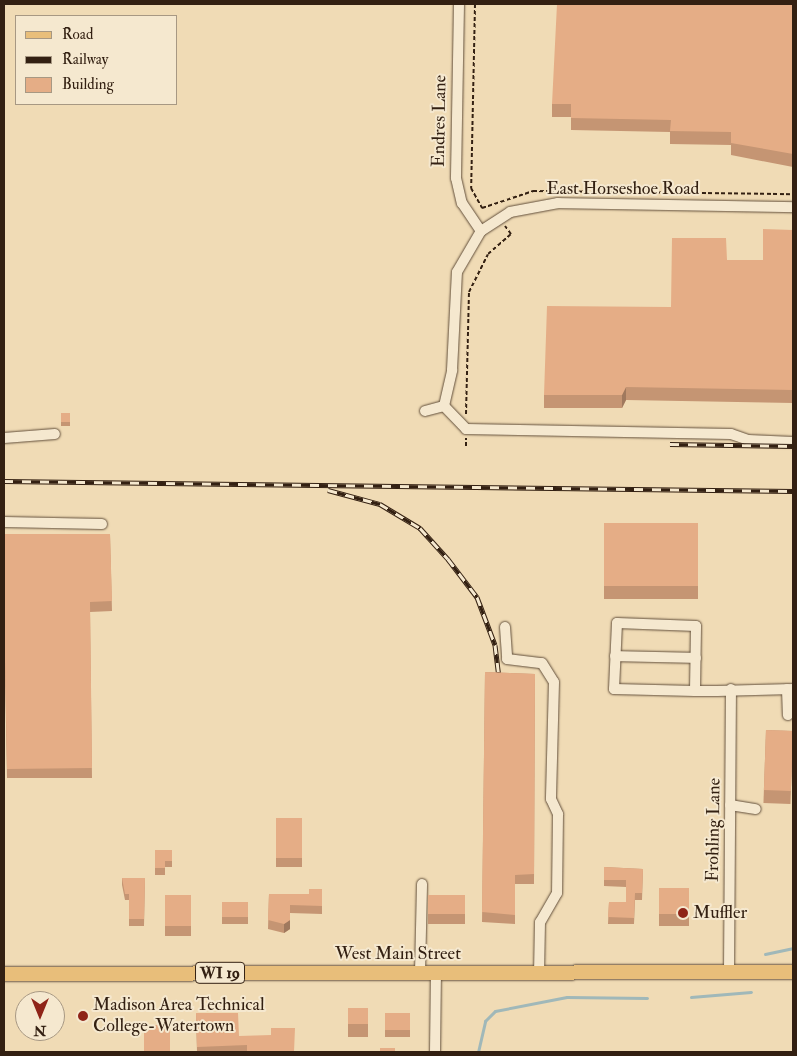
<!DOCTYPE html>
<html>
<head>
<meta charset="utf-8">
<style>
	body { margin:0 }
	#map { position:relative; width:797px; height:1056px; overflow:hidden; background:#f0dbb5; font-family:"IM FELL Double Pica",serif }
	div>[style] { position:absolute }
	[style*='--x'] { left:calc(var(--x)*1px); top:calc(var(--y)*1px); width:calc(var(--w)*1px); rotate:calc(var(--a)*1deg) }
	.stream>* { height:3px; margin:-1.5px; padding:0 1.5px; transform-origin:1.5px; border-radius:1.5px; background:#a0b8b9 }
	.path>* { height:2px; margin-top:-1px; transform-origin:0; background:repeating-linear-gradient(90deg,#332012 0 4px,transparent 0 6.5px) }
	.roads { filter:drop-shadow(0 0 1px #624f3b) drop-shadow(0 0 1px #624f3b) }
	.minor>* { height:10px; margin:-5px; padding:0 5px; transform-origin:5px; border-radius:5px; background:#f5e8cf }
	.major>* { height:14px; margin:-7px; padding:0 7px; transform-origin:7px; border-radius:7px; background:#e8be7a }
	.rail>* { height:5px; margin-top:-2.5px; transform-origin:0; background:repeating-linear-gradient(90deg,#f5e8cf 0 9px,#332012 0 18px); box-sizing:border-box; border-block:1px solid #332012 }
	.wall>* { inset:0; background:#c59573; transform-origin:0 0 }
	.shaded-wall>* { inset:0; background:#a0795e }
	.building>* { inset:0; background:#e5ad86; transform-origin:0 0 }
	.dots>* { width:14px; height:14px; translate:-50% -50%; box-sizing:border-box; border:2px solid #f5e8cf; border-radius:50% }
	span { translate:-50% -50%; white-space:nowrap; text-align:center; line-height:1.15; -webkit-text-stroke:4px #f5e8cf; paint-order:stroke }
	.shield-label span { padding:1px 4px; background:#f5e8cf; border:1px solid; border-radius:4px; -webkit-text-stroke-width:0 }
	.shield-label { font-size:16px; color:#332012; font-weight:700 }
	.street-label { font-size:18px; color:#332012 }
	.poi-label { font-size:18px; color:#332012 }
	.left { translate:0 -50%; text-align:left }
	.frame { position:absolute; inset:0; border:5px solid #332012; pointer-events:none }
	.legend { position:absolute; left:15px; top:15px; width:162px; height:90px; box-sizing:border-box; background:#f5e8cf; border:1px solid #a79883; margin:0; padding:6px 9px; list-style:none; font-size:15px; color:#332012 }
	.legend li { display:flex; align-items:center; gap:10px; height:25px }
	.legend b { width:25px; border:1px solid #a79883 }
	.north { position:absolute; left:15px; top:991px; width:50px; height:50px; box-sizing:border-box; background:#f5e8cf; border:1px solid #a79883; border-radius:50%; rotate:180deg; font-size:14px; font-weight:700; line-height:20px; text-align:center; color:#332012 }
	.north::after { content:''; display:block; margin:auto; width:18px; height:22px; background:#8f2418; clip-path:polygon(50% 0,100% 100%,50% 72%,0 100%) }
</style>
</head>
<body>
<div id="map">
	<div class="stream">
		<div style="--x:765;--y:954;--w:29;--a:-12"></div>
		<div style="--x:691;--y:997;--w:60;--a:-4.8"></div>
		<div style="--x:478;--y:1052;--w:32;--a:-77"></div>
		<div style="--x:485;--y:1021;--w:14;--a:-45"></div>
		<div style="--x:495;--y:1011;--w:73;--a:-11"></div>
		<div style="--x:567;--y:997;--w:80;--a:0.7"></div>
	</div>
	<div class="path">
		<div style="--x:475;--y:4;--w:184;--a:91.2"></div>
		<div style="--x:471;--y:188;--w:23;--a:61"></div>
		<div style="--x:482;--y:208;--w:54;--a:-18.4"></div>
		<div style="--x:533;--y:191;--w:260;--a:0.7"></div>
		<div style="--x:466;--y:414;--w:122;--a:-88.6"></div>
		<div style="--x:469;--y:292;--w:42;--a:-63.4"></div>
		<div style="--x:488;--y:254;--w:30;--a:-41"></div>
		<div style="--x:511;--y:234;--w:10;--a:-127"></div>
		<div style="--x:466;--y:446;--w:8;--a:-90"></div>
	</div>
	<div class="roads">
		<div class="minor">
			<div style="--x:459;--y:4;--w:174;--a:91"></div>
			<div style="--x:456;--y:178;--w:26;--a:77"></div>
			<div style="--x:462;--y:203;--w:34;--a:56"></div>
			<div style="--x:444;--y:406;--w:32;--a:46"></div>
			<div style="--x:466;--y:429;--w:265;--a:1.1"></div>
			<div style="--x:731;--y:434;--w:18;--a:19"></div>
			<div style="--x:748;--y:440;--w:45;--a:2.5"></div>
			<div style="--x:425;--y:411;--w:20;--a:-15"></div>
			<div style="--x:444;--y:406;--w:37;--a:-77"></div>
			<div style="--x:452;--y:370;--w:98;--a:-87.1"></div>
			<div style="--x:457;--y:272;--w:48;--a:-59.7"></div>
			<div style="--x:481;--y:231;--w:35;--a:-33"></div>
			<div style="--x:510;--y:212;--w:49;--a:-10.6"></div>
			<div style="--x:558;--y:203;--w:235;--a:1"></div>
			<div style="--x:4;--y:438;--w:51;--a:-4.5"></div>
			<div style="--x:4;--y:522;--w:98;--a:1.2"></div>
			<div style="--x:505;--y:627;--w:32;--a:86"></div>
			<div style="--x:507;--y:659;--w:35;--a:7"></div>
			<div style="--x:542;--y:663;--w:22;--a:58"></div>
			<div style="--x:554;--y:682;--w:117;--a:91.5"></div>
			<div style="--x:551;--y:799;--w:17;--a:65"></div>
			<div style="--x:558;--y:814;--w:79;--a:90.7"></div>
			<div style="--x:557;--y:893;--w:34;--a:120"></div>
			<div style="--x:540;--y:922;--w:50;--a:91.1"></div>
			<div style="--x:615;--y:656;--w:81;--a:1.4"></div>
			<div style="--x:787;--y:689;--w:26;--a:88"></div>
			<div style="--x:695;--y:691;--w:65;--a:-89.1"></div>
			<div style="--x:696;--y:626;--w:79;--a:-177.8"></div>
			<div style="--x:617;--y:623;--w:66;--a:92.6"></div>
			<div style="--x:614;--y:689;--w:81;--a:1.4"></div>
			<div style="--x:695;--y:691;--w:22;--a:0"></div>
			<div style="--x:717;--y:691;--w:76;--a:-1.5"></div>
			<div style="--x:730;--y:805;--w:26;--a:9"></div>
			<div style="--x:729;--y:972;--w:283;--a:-89.6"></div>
			<div style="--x:420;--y:973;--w:89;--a:-88.7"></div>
			<div style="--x:435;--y:1052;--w:79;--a:-89.3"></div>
		</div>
		<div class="major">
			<div style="--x:4;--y:974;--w:789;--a:-0.15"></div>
		</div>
	</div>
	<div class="rail">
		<div style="--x:670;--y:444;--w:123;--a:0.9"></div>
		<div style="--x:4;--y:481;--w:789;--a:0.73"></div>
		<div style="--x:328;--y:490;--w:54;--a:15.1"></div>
		<div style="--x:380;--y:504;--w:47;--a:31"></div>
		<div style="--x:420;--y:528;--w:42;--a:47.9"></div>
		<div style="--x:448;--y:559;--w:48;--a:52.7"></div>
		<div style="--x:477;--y:597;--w:51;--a:69.4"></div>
		<div style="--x:495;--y:645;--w:34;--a:83"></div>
	</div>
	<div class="wall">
		<div style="clip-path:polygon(793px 4px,793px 167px,731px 155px,731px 145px,670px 144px,670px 132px,571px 130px,571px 117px,552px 117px,552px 104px)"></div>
		<div style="clip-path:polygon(793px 230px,793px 403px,626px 400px,622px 408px,544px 408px,544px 395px,671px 307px,727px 260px,763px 260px)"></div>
		<div style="left:61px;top:413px;width:9px;height:13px"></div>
		<div style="left:604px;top:523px;width:94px;height:76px"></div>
		<div style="clip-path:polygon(110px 534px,112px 611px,90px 612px,92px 778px,7px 778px,4px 618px)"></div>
		<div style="clip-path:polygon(485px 672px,535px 674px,534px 884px,515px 884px,515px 924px,482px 922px)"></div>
		<div style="left:766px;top:730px;width:27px;height:73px;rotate:2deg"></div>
		<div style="clip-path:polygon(276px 818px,302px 857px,302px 867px,276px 867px)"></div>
		<div style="clip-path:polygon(155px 850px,172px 850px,172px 867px,165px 867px,165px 875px,155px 875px)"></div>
		<div style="clip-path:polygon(604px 867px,643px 869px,642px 900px,635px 900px,634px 924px,608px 924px,609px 902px,626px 902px,626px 887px,604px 886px)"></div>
		<div style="clip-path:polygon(122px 878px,145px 878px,144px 926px,129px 926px,129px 900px,125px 900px,122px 885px)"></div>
		<div style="left:659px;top:888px;width:30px;height:38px"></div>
		<div style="clip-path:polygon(322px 889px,322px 914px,290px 913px,290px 929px,284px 933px,268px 929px,269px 894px,309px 894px)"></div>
		<div style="left:165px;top:895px;width:26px;height:41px"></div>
		<div style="left:428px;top:895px;width:37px;height:29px"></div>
		<div style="left:222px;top:902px;width:26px;height:22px"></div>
		<div style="left:368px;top:1008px;width:29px;height:20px;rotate:90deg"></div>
		<div style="clip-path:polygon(196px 1013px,239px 1036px,294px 1052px,197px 1052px)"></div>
		<div style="left:385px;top:1013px;width:25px;height:24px"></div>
	</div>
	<div class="shaded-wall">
		<div style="clip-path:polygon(626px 387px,626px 400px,622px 408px,622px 395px)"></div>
		<div style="clip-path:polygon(290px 920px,290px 929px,284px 933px,284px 924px)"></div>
	</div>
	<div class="building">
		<div style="clip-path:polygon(557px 4px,793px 4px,793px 154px,731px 143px,731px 132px,670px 131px,671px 120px,571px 118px,571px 104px,552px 104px)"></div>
		<div style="clip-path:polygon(763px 229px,793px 230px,793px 390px,626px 387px,622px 395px,544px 395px,547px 306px,671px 307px,672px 238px,726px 238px,727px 260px,763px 260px)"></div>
		<div style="left:61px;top:413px;width:9px;height:9px"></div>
		<div style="left:604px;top:523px;width:94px;height:63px"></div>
		<div style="clip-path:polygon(4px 534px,110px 534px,112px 601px,90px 602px,92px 768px,7px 769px,4px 608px)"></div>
		<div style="clip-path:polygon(485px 672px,535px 674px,534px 874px,515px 875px,515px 915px,482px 912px)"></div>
		<div style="left:766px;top:730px;width:27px;height:60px;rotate:2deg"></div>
		<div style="left:276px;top:818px;width:26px;height:40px"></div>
		<div style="clip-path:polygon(155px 850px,172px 850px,172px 861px,165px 861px,165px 868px,155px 868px)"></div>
		<div style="clip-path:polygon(604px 867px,643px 869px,642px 893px,635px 893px,634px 918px,608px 917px,609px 902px,626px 902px,626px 880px,604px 880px)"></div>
		<div style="clip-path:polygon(122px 878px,145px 878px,144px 919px,129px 919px,129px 894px,125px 894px)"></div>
		<div style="left:659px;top:888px;width:30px;height:26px"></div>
		<div style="clip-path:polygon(309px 889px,322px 889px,322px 906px,290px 905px,290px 920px,284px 924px,268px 920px,269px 894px,309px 894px)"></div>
		<div style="left:165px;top:895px;width:26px;height:31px"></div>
		<div style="left:428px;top:895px;width:37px;height:19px"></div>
		<div style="left:222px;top:902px;width:26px;height:15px"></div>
		<div style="left:368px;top:1008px;width:16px;height:20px;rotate:90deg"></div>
		<div style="clip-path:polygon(196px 1013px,238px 1013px,239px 1036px,271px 1035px,271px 1028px,295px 1028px,294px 1052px,247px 1052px,247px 1045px,197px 1047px)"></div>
		<div style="left:385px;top:1013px;width:25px;height:17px"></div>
		<div style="left:144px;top:1025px;width:26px;height:27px"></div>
		<div style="left:380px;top:1048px;width:15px;height:4px"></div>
	</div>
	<div class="dots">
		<div style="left:683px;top:913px;background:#8f2418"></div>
		<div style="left:83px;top:1016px;background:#8f2418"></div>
	</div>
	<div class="shield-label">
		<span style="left:220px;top:973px">WI 19</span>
	</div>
	<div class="street-label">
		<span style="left:440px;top:121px;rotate:-89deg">Endres Lane</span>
		<span style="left:623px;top:189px">East Horseshoe Road</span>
		<span style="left:714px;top:830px;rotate:-89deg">Frohling Lane</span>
		<span style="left:398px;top:954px">West Main Street</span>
	</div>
	<div class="poi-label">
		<span class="left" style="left:693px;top:913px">Muffler</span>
		<span class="left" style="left:93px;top:1016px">Madison Area Technical<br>College-Watertown</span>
	</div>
	<div class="frame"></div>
	<ul class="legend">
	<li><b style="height:6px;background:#e8be7a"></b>Road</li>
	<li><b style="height:6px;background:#332012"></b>Railway</li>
	<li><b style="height:14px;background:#e5ad86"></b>Building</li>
	</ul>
	<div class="north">N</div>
</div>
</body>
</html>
